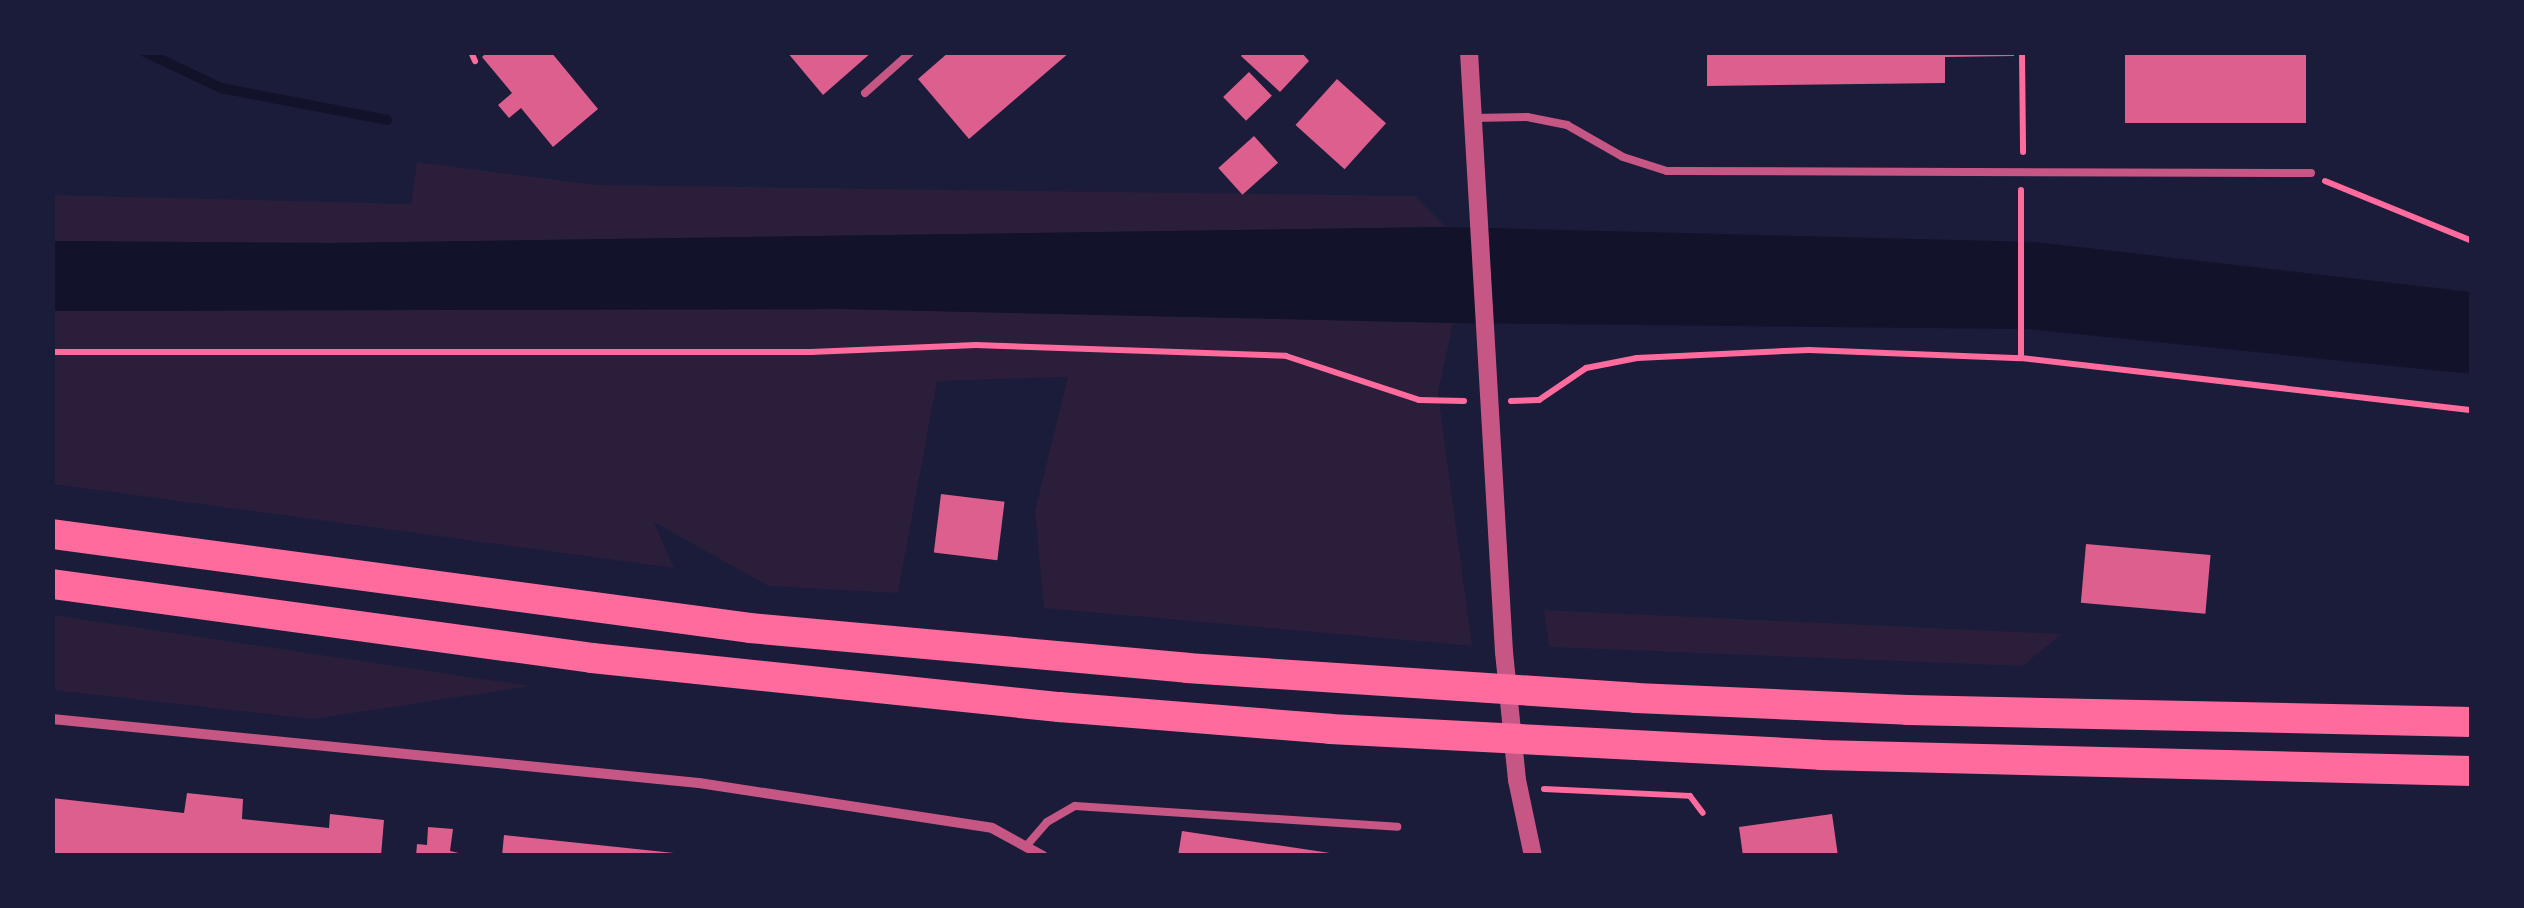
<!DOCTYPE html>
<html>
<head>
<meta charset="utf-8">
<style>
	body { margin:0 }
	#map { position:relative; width:2524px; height:908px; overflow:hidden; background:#1b1b3a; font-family:"Fira Sans",sans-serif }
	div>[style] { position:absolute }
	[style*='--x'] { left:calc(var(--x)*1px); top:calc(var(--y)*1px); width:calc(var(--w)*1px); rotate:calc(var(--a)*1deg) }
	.green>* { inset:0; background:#2a1e3b }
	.water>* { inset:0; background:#12122b }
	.stream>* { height:10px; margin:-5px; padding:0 5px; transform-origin:5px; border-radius:5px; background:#12122b }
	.building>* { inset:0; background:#dd5f8e; transform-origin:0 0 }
	.path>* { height:6px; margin:-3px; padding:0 3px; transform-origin:3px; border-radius:3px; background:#ff6b9d }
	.service>* { height:8px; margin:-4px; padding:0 4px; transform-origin:4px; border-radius:4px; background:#c65784 }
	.minor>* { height:10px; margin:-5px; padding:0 5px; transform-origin:5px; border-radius:5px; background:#c65784 }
	.tertiary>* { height:18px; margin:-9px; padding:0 9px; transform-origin:9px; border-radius:9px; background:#c65784 }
	.motorway>* { height:30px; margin:-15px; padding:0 15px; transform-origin:15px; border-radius:15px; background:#ff6b9d }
	span { translate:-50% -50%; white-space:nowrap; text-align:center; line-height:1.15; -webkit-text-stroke:10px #1b1b3a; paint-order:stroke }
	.frame { position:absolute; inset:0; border:55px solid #1b1b3a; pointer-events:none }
</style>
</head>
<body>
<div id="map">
	<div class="green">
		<div style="clip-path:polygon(417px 162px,597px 185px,1415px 196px,1446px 227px,333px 243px,53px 241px,53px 195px,411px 204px)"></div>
		<div style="clip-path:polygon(841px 309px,1453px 323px,1438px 393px,1472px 646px,1044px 608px,1035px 511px,1068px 377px,937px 381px,898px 593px,768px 586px,654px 522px,674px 568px,53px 484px,53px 311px)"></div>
		<div style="clip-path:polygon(1544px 610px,2062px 634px,2023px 666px,1549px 647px)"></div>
		<div style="clip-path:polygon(53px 615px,530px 686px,531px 686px,313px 719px,53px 690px)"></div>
	</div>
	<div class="water">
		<div style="clip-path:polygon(1446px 227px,2035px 242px,2471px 292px,2472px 374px,2028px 329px,1453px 323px,841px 309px,53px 311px,53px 241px,333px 243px)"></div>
	</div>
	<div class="stream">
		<div style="--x:145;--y:52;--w:84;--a:25.3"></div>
		<div style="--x:221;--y:88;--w:169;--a:10.9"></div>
	</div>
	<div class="building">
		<div style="clip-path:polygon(487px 52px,551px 52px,598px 109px,553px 147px,521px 108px,509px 118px,498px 105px,512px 93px,482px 57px)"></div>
		<div style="clip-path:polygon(787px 52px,872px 52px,823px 95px)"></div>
		<div style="clip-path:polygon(949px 52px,1070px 52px,969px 139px,918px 79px)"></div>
		<div style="clip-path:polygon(1244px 52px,1301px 52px,1309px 61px,1280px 92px,1241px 56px)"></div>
		<div style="clip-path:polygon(1707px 52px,2014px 52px,2014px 56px,1945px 57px,1945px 83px,1707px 86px)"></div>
		<div style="left:2125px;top:52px;width:181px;height:71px"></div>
		<div style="left:1249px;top:72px;width:33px;height:36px;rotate:46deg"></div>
		<div style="left:1337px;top:79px;width:66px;height:62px;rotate:42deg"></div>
		<div style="left:1254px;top:136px;width:36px;height:48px;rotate:48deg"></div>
		<div style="left:941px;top:494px;width:64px;height:59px;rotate:7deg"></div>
		<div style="left:2086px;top:544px;width:125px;height:59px;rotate:5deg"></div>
		<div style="clip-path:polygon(187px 793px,243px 799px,242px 819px,329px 828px,330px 814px,384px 820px,381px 856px,52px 856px,52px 798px,184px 813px)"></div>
		<div style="clip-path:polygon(1832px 814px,1838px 856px,1743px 856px,1739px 827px)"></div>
		<div style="clip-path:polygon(428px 827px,453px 829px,450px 851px,472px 856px,416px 856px,417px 844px,427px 845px)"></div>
		<div style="clip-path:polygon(1182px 831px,1330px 853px,1330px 856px,1178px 856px)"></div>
		<div style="clip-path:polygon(504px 835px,674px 853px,674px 856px,502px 856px)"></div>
	</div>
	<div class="path">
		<div style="--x:471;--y:52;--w:10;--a:66"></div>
		<div style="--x:2022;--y:52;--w:100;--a:89.4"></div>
		<div style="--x:2325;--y:181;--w:159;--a:22.2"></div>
		<div style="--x:2021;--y:190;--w:168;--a:90"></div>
		<div style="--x:52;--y:352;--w:759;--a:0"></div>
		<div style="--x:811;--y:352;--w:165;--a:-2.4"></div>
		<div style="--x:976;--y:345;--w:310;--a:2"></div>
		<div style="--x:1286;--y:356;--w:140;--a:18.3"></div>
		<div style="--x:1419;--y:400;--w:45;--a:1.3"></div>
		<div style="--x:1511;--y:401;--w:28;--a:-2"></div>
		<div style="--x:1539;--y:400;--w:57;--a:-34.2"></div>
		<div style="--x:1586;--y:368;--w:52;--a:-11.1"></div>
		<div style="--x:1637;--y:358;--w:172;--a:-2.7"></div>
		<div style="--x:1809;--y:350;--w:212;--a:2.2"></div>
		<div style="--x:2021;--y:358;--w:454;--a:6.6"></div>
		<div style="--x:1544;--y:789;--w:146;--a:2.7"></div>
		<div style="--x:1690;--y:796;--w:21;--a:53"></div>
	</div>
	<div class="service">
		<div style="--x:865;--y:93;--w:62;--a:-41.7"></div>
		<div style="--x:1472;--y:118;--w:55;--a:-1"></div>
		<div style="--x:1527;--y:117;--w:41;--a:11.3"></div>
		<div style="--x:1567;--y:125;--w:64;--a:29.7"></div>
		<div style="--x:1623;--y:157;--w:46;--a:17.7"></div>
		<div style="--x:1667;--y:171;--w:644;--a:0.18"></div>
		<div style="--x:1028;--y:844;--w:29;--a:-49"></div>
		<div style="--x:1047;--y:822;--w:32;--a:-30"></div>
		<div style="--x:1075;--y:806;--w:323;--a:3.7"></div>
	</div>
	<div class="minor">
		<div style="--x:52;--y:719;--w:650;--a:5.65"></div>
		<div style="--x:699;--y:783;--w:296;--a:8.7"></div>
		<div style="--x:992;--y:828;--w:58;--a:28.8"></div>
	</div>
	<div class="tertiary">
		<div style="--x:1469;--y:52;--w:601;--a:86.66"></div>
		<div style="--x:1504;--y:652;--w:129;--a:84.2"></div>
		<div style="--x:1517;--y:780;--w:78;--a:78.1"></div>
	</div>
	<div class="motorway">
		<div style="--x:52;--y:534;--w:704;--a:7.67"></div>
		<div style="--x:750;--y:628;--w:439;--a:5.2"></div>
		<div style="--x:1187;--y:668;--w:450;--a:3.8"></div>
		<div style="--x:1636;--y:698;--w:272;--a:2.5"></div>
		<div style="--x:1908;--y:710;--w:564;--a:1.22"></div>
		<div style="--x:52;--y:584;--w:545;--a:7.8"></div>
		<div style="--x:592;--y:658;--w:470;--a:6"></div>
		<div style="--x:1059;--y:707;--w:272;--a:4.6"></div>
		<div style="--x:1330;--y:729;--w:491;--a:3"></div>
		<div style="--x:1820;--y:755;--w:652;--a:1.41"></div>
	</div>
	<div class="frame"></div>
</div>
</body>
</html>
